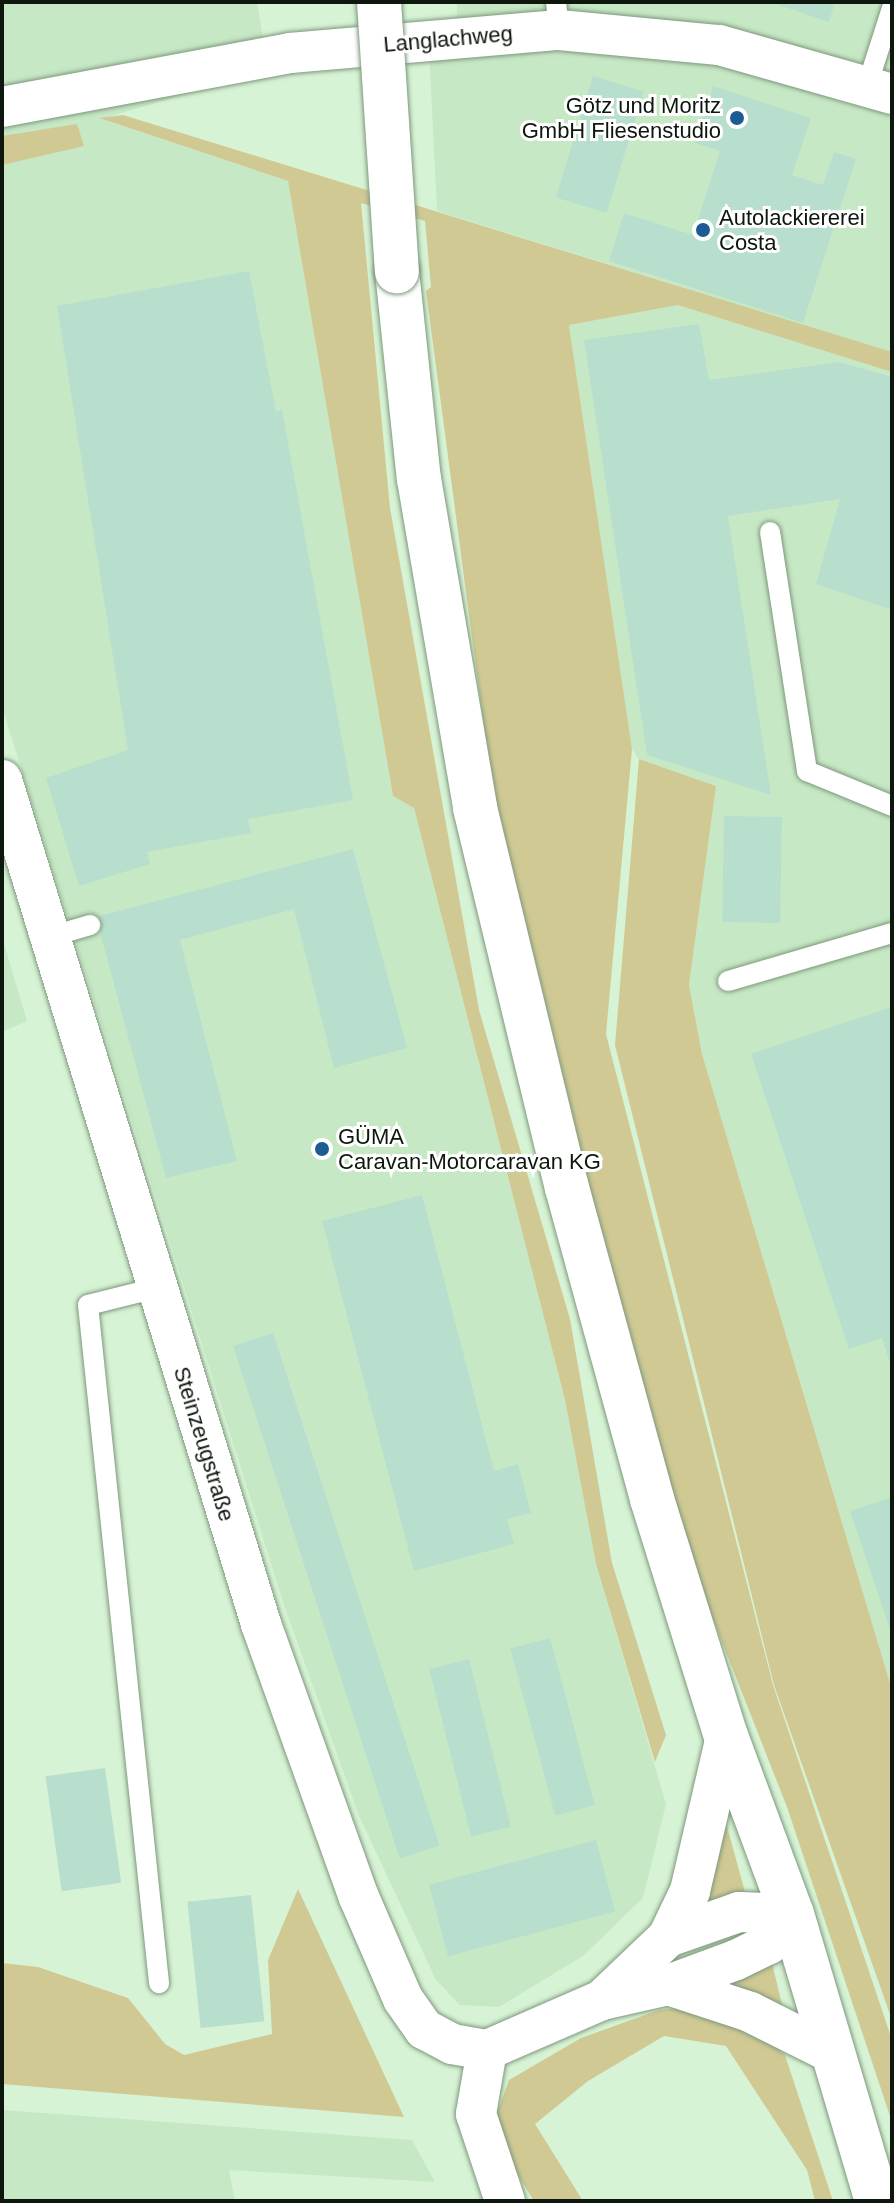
<!DOCTYPE html>
<html>
<head>
<meta charset="utf-8">
<style>
	body { margin:0 }
	#map { position:relative; width:894px; height:2203px; overflow:hidden; background:#d7f3d5; font-family:Helvetica,sans-serif }
	div>[style] { position:absolute }
	[style*='--x'] { left:calc(var(--x)*1px); top:calc(var(--y)*1px); width:calc(var(--w)*1px); rotate:calc(var(--a)*1deg) }
	.built>* { inset:0; background:#c7e8c5 }
	.green>* { inset:0; background:#d0c994 }
	.building>* { inset:0; background:#b8dfcd; transform-origin:0 0 }
	.roads { filter:drop-shadow(0 0 2px #7e987d) drop-shadow(0 0 2px #7e987d) }
	.service>* { height:20px; margin:-10px; padding:0 10px; transform-origin:10px; border-radius:10px; background:#fff }
	.minor>* { height:40px; margin:-20px; padding:0 20px; transform-origin:20px; border-radius:20px; background:#fff }
	.secondary>* { height:44px; margin:-22px; padding:0 22px; transform-origin:22px; border-radius:22px; background:#fff }
	.bridges { filter:drop-shadow(0 0 2px #7e987d) drop-shadow(0 0 2px #7e987d) }
	.secondary-bridge>* { height:44px; margin:-22px; padding:0 22px; transform-origin:22px; border-radius:22px; background:#fff }
	.dots>* { width:22px; height:22px; translate:-50% -50%; box-sizing:border-box; border:4px solid #fff; border-radius:50% }
	span { translate:-50% -50%; white-space:nowrap; text-align:center; line-height:1.15; -webkit-text-stroke:6px #fff; paint-order:stroke }
	.street-label { font-size:22px; color:#0d170d }
	.poi-label { font-size:22px; color:#0d170d }
	.right { translate:-100% -50%; text-align:right }
	.left { translate:0 -50%; text-align:left }
	.frame { position:absolute; inset:0; border:4px solid #0d170d; pointer-events:none }
</style>
</head>
<body>
<div id="map">
	<div class="built">
		<div style="clip-path:polygon(2px 2px,257px 2px,268px 70px,101px 119px,288px 181px,393px 796px,414px 808px,565px 1400px,596px 1564px,666px 1804px,643px 1898px,583px 1956px,499px 2007px,460px 2005px,436px 1980px,359px 1816px,284px 1605px,2px 707px)"></div>
		<div style="clip-path:polygon(457px 2px,892px 2px,892px 1690px,702px 1054px,689px 985px,716px 786px,639px 759px,632px 749px,569px 325px,678px 305px,685px 288px,437px 211px,429px 51px,456px 45px)"></div>
		<div style="clip-path:polygon(2px 937px,27px 1021px,2px 1032px)"></div>
		<div style="clip-path:polygon(2px 2110px,412px 2140px,435px 2182px,229px 2170px,235px 2201px,2px 2201px)"></div>
	</div>
	<div class="green">
		<div style="clip-path:polygon(123px 115px,892px 352px,892px 372px,678px 305px,569px 325px,632px 749px,606px 1034px,773px 1685px,892px 2040px,892px 2122px,787px 1807px,696px 1576px,592px 1196px,491px 780px,426px 291px,431px 287px,425px 221px,361px 203px,390px 508px,479px 1010px,570px 1319px,612px 1563px,666px 1735px,655px 1762px,596px 1564px,565px 1400px,414px 808px,393px 796px,288px 181px,99px 118px)"></div>
		<div style="clip-path:polygon(77px 124px,84px 146px,2px 165px,2px 136px)"></div>
		<div style="clip-path:polygon(639px 759px,716px 786px,689px 985px,702px 1054px,892px 1690px,892px 2020px,774px 1685px,615px 1045px)"></div>
		<div style="clip-path:polygon(726px 1823px,745px 1892px,698px 1906px)"></div>
		<div style="clip-path:polygon(298px 1889px,404px 2117px,2px 2084px,2px 1963px,38px 1967px,128px 1998px,165px 2044px,184px 2055px,272px 2034px,268px 1960px)"></div>
		<div style="clip-path:polygon(772px 1963px,783px 2009px,710px 1988px)"></div>
		<div style="clip-path:polygon(688px 2007px,752px 2025px,785px 2055px,833px 2201px,815px 2201px,807px 2170px,726px 2046px,664px 2036px,588px 2081px,535px 2124px,583px 2201px,534px 2201px,504px 2153px,497px 2113px,509px 2080px,581px 2038px,659px 2010px)"></div>
	</div>
	<div class="building">
		<div style="clip-path:polygon(770px 2px,835px 2px,829px 22px)"></div>
		<div style="left:593px;top:76px;width:53px;height:127px;rotate:17deg"></div>
		<div style="clip-path:polygon(713px 86px,811px 118px,792px 175px,823px 185px,834px 152px,856px 159px,803px 323px,609px 261px,624px 213px,693px 235px,720px 151px,695px 143px)"></div>
		<div style="clip-path:polygon(249px 271px,276px 412px,282px 410px,353px 800px,248px 819px,251px 833px,147px 852px,150px 864px,79px 886px,46px 778px,128px 750px,57px 306px)"></div>
		<div style="clip-path:polygon(699px 324px,709px 380px,839px 362px,892px 377px,892px 610px,816px 584px,840px 499px,728px 516px,771px 795px,647px 755px,584px 340px)"></div>
		<div style="left:724px;top:816px;width:58px;height:106px;rotate:1deg"></div>
		<div style="clip-path:polygon(353px 849px,407px 1048px,334px 1068px,294px 909px,180px 940px,237px 1161px,166px 1178px,96px 917px)"></div>
		<div style="clip-path:polygon(892px 1007px,892px 1366px,891px 1366px,882px 1338px,849px 1349px,751px 1054px)"></div>
		<div style="clip-path:polygon(422px 1195px,494px 1471px,518px 1464px,531px 1513px,507px 1519px,514px 1544px,414px 1571px,322px 1221px)"></div>
		<div style="left:273px;top:1333px;width:539px;height:42px;rotate:72deg"></div>
		<div style="clip-path:polygon(892px 1497px,892px 1632px,891px 1632px,850px 1511px)"></div>
		<div style="left:550px;top:1638px;width:173px;height:41px;rotate:75deg"></div>
		<div style="left:469px;top:1659px;width:173px;height:41px;rotate:76deg"></div>
		<div style="left:105px;top:1768px;width:116px;height:60px;rotate:82deg"></div>
		<div style="left:596px;top:1840px;width:74px;height:173px;rotate:75deg"></div>
		<div style="left:251px;top:1895px;width:127px;height:64px;rotate:84deg"></div>
	</div>
	<div class="roads">
		<div class="service">
			<div style="--x:556;--y:2;--w:28;--a:84"></div>
			<div style="--x:867;--y:86;--w:82;--a:-72.2"></div>
			<div style="--x:770;--y:532;--w:242;--a:81.2"></div>
			<div style="--x:807;--y:771;--w:92;--a:22.4"></div>
			<div style="--x:49;--y:937;--w:43;--a:-16.3"></div>
			<div style="--x:728;--y:981;--w:171;--a:-16.3"></div>
			<div style="--x:156;--y:1288;--w:70;--a:166"></div>
			<div style="--x:88;--y:1305;--w:682;--a:84.02"></div>
		</div>
		<div class="minor">
			<div style="--x:2;--y:107;--w:293;--a:-10.6"></div>
			<div style="--x:290;--y:53;--w:270;--a:-4.9"></div>
			<div style="--x:559;--y:30;--w:161;--a:5.4"></div>
			<div style="--x:719;--y:45;--w:180;--a:15.8"></div>
			<div style="--x:2;--y:780;--w:883;--a:72.94"></div>
			<div style="--x:261;--y:1624;--w:288;--a:70.3"></div>
			<div style="--x:358;--y:1895;--w:113;--a:66.6"></div>
			<div style="--x:403;--y:1999;--w:37;--a:55"></div>
			<div style="--x:424;--y:2029;--w:32;--a:28"></div>
			<div style="--x:452;--y:2044;--w:36;--a:10"></div>
			<div style="--x:487;--y:2050;--w:125;--a:-23.5"></div>
			<div style="--x:602;--y:2000;--w:68;--a:-12.8"></div>
			<div style="--x:668;--y:1985;--w:72;--a:-20.2"></div>
			<div style="--x:736;--y:1960;--w:37;--a:-26"></div>
			<div style="--x:769;--y:1944;--w:38;--a:-53"></div>
			<div style="--x:668;--y:1937;--w:51;--a:-64.4"></div>
			<div style="--x:690;--y:1891;--w:159;--a:-76.9"></div>
			<div style="--x:668;--y:1985;--w:86;--a:18.2"></div>
			<div style="--x:750;--y:2012;--w:94;--a:26.6"></div>
			<div style="--x:602;--y:2000;--w:91;--a:-43.7"></div>
			<div style="--x:668;--y:1937;--w:75;--a:-19.4"></div>
			<div style="--x:739;--y:1912;--w:53;--a:2.2"></div>
			<div style="--x:487;--y:2050;--w:65;--a:99.8"></div>
			<div style="--x:476;--y:2114;--w:92;--a:71.6"></div>
		</div>
		<div class="secondary">
			<div style="--x:397;--y:271;--w:209;--a:84"></div>
			<div style="--x:419;--y:479;--w:334;--a:80.3"></div>
			<div style="--x:475;--y:808;--w:391;--a:76.4"></div>
			<div style="--x:567;--y:1188;--w:322;--a:74.7"></div>
			<div style="--x:652;--y:1499;--w:248;--a:72.7"></div>
			<div style="--x:726;--y:1736;--w:190;--a:69.7"></div>
			<div style="--x:792;--y:1914;--w:299;--a:73.5"></div>
		</div>
	</div>
	<div class="bridges">
		<div class="secondary-bridge">
			<div style="--x:379;--y:2;--w:270;--a:86.2"></div>
		</div>
	</div>
	<div class="dots">
		<div style="left:737px;top:118px;background:#1d5c92"></div>
		<div style="left:703px;top:230px;background:#1d5c92"></div>
		<div style="left:322px;top:1149px;background:#1d5c92"></div>
	</div>
	<div class="street-label">
		<span style="left:448px;top:39px;rotate:-5deg">Langlachweg</span>
		<span style="left:204px;top:1444px;rotate:73deg">Steinzeugstraße</span>
	</div>
	<div class="poi-label">
		<span class="right" style="left:721px;top:118px">Götz und Moritz<br>GmbH Fliesenstudio</span>
		<span class="left" style="left:719px;top:230px">Autolackiererei<br>Costa</span>
		<span class="left" style="left:338px;top:1149px">GÜMA<br>Caravan-Motorcaravan KG</span>
	</div>
	<div class="frame"></div>
</div>
</body>
</html>
